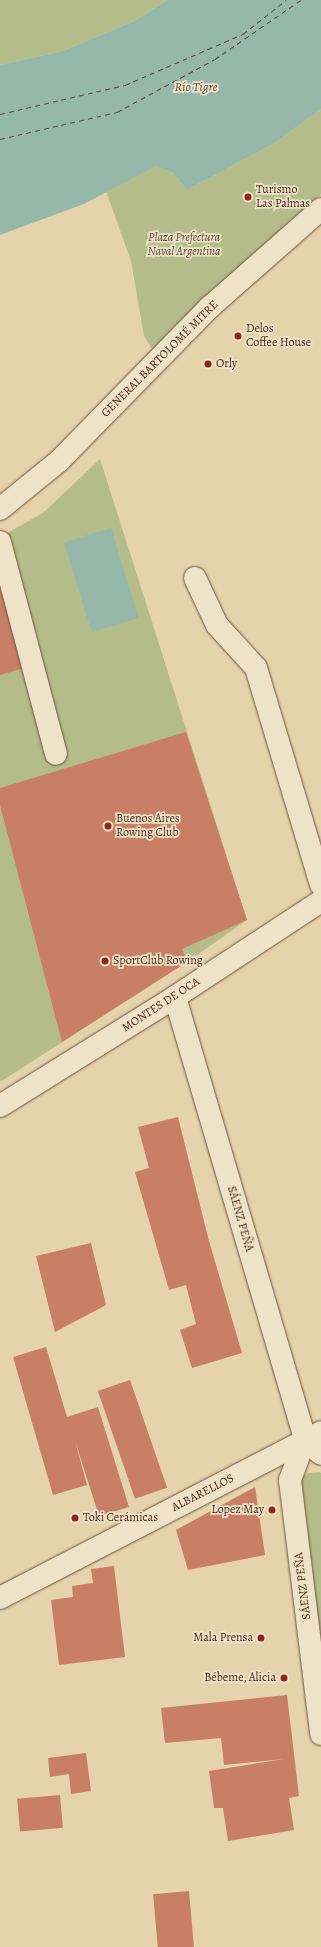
<!DOCTYPE html>
<html>
<head>
<meta charset="utf-8">
<style>
	body { margin:0 }
	#map { position:relative; width:321px; height:1947px; overflow:hidden; background:#e5d3ac; font-family:Alegreya,serif }
	div>[style] { position:absolute }
	[style*='--x'] { left:calc(var(--x)*1px); top:calc(var(--y)*1px); width:calc(var(--w)*1px); rotate:calc(var(--a)*1deg) }
	.green>* { inset:0; background:#b4bc8a }
	.water>* { inset:0; background:#96b8aa; transform-origin:0 0 }
	.ferry>* { height:1px; margin-top:-0.5px; transform-origin:0; background:repeating-linear-gradient(90deg,#5a4a3b 0 5px,transparent 0 9px) }
	.building>* { inset:0; background:#c87f65; transform-origin:0 0 }
	.roads { filter:drop-shadow(0 0 1px #6e503c) drop-shadow(0 0 1px #6e503c) }
	.minor>* { height:22px; margin:-11px; padding:0 11px; transform-origin:11px; border-radius:11px; background:#eee2c9 }
	.dots>* { width:11px; height:11px; translate:-50% -50%; box-sizing:border-box; border:2px solid #eee2c9; border-radius:50% }
	span { translate:-50% -50%; white-space:nowrap; text-align:center; line-height:1.15; -webkit-text-stroke:3.5px #eee2c9; paint-order:stroke }
	.poi-label { font-size:12px; color:#462516 }
	.left { translate:0 -50%; text-align:left }
	.right { translate:-100% -50%; text-align:right }
	.park-label { font-size:12px; color:#5c432d; font-style:italic }
	.street-label { font-size:12px; color:#462516 }
	.water-label { font-size:13px; color:#5a4a3b; font-style:italic }
</style>
</head>
<body>
<div id="map">
	<div class="green">
		<div style="clip-path:polygon(0 0,168px 0,134px 21px,63px 51px,0 65px)"></div>
		<div style="clip-path:polygon(321px 109px,321px 194px,152px 349px,144px 336px,131px 261px,106px 191px,156px 166px,173px 173px,187px 190px,273px 144px)"></div>
		<div style="clip-path:polygon(100px 459px,247px 920px,187px 962px,0 1082px,0 537px,43px 513px)"></div>
		<div style="clip-path:polygon(319px 1472px,321px 1473px,321px 1668px,298px 1485px,302px 1477px,308px 1473px)"></div>
	</div>
	<div class="water">
		<div style="clip-path:polygon(168px 0,321px 0,321px 109px,273px 144px,187px 190px,173px 173px,156px 166px,84px 204px,0 235px,0 65px,63px 51px,134px 21px)"></div>
		<div style="left:111px;top:528px;width:94px;height:49px;rotate:73deg"></div>
	</div>
	<div class="ferry">
		<div style="--x:0;--y:114;--w:128;--a:-13.1"></div>
		<div style="--x:125;--y:85;--w:129;--a:-23.4"></div>
		<div style="--x:243;--y:34;--w:55;--a:-38.3"></div>
		<div style="--x:0;--y:139;--w:120;--a:-13"></div>
		<div style="--x:117;--y:112;--w:111;--a:-28.4"></div>
		<div style="--x:215;--y:59;--w:104;--a:-34.5"></div>
	</div>
	<div class="building">
		<div style="clip-path:polygon(0 584px,24px 668px,0 675px)"></div>
		<div style="clip-path:polygon(186px 732px,247px 920px,182px 949px,187px 962px,62px 1042px,0 805px,0 788px)"></div>
		<div style="clip-path:polygon(178px 1117px,209px 1241px,242px 1353px,192px 1368px,180px 1330px,196px 1324px,186px 1285px,169px 1290px,135px 1172px,149px 1168px,138px 1127px)"></div>
		<div style="clip-path:polygon(91px 1243px,106px 1305px,55px 1332px,36px 1256px)"></div>
		<div style="clip-path:polygon(46px 1347px,67px 1417px,98px 1407px,129px 1507px,99px 1516px,75px 1441px,87px 1485px,53px 1495px,13px 1357px)"></div>
		<div style="left:130px;top:1380px;width:114px;height:34px;rotate:71deg"></div>
		<div style="clip-path:polygon(255px 1487px,265px 1555px,188px 1570px,176px 1530px)"></div>
		<div style="clip-path:polygon(114px 1566px,125px 1657px,59px 1665px,51px 1600px,73px 1597px,72px 1586px,93px 1583px,91px 1569px)"></div>
		<div style="clip-path:polygon(287px 1695px,299px 1796px,289px 1798px,294px 1830px,228px 1841px,223px 1808px,214px 1808px,209px 1771px,284px 1759px,224px 1765px,221px 1738px,165px 1743px,161px 1708px)"></div>
		<div style="clip-path:polygon(86px 1753px,91px 1791px,71px 1794px,69px 1774px,50px 1777px,48px 1758px)"></div>
		<div style="left:60px;top:1795px;width:33px;height:43px;rotate:85deg"></div>
		<div style="left:189px;top:1891px;width:56px;height:36px;rotate:85deg"></div>
	</div>
	<div class="roads">
		<div class="minor">
			<div style="--x:0;--y:509;--w:76;--a:-39.1"></div>
			<div style="--x:59;--y:461;--w:216;--a:-45.6"></div>
			<div style="--x:210;--y:307;--w:148;--a:-41.4"></div>
			<div style="--x:0;--y:542;--w:219;--a:75.2"></div>
			<div style="--x:195;--y:578;--w:52;--a:64.9"></div>
			<div style="--x:217;--y:625;--w:58;--a:47.8"></div>
			<div style="--x:256;--y:668;--w:226;--a:73.3"></div>
			<div style="--x:175;--y:997;--w:462;--a:73.6"></div>
			<div style="--x:305;--y:1440;--w:21;--a:41"></div>
			<div style="--x:0;--y:1106;--w:206;--a:-31.9"></div>
			<div style="--x:175;--y:997;--w:175;--a:-33.3"></div>
			<div style="--x:305;--y:1440;--w:43;--a:110.6"></div>
			<div style="--x:290;--y:1480;--w:256;--a:83"></div>
			<div style="--x:0;--y:1598;--w:361;--a:-27.3"></div>
		</div>
	</div>
	<div class="dots">
		<div style="left:248px;top:197px;background:#8f2418"></div>
		<div style="left:238px;top:336px;background:#8f2418"></div>
		<div style="left:208px;top:364px;background:#8f2418"></div>
		<div style="left:108px;top:826px;background:#8f2418"></div>
		<div style="left:105px;top:961px;background:#8f2418"></div>
		<div style="left:272px;top:1510px;background:#8f2418"></div>
		<div style="left:75px;top:1518px;background:#8f2418"></div>
		<div style="left:261px;top:1638px;background:#8f2418"></div>
		<div style="left:284px;top:1678px;background:#8f2418"></div>
	</div>
	<div class="poi-label">
		<span class="left" style="left:256px;top:197px">Turismo<br>Las Palmas</span>
		<span class="left" style="left:246px;top:336px">Delos<br>Coffee House</span>
		<span class="left" style="left:216px;top:364px">Orly</span>
		<span class="left" style="left:116px;top:826px">Buenos Aires<br>Rowing Club</span>
		<span class="left" style="left:113px;top:961px">SportClub Rowing</span>
		<span class="right" style="left:264px;top:1510px">Lopez May</span>
		<span class="left" style="left:83px;top:1518px">Toki Cerámicas</span>
		<span class="right" style="left:253px;top:1638px">Mala Prensa</span>
		<span class="right" style="left:276px;top:1678px">Bébeme, Alicia</span>
	</div>
	<div class="park-label">
		<span style="left:184px;top:245px">Plaza Prefectura<br>Naval Argentina</span>
	</div>
	<div class="street-label">
		<span style="left:160px;top:359px;rotate:-45deg">GENERAL BARTOLOMÉ MITRE</span>
		<span style="left:161px;top:1005px;rotate:-33deg">MONTES DE OCA</span>
		<span style="left:240px;top:1219px;rotate:74deg">SÁENZ PEÑA</span>
		<span style="left:203px;top:1493px;rotate:-27deg">ALBARELLOS</span>
		<span style="left:303px;top:1586px;rotate:-97deg">SÁENZ PEÑA</span>
	</div>
	<div class="water-label">
		<span style="left:196px;top:87px">Río Tigre</span>
	</div>
</div>
</body>
</html>
